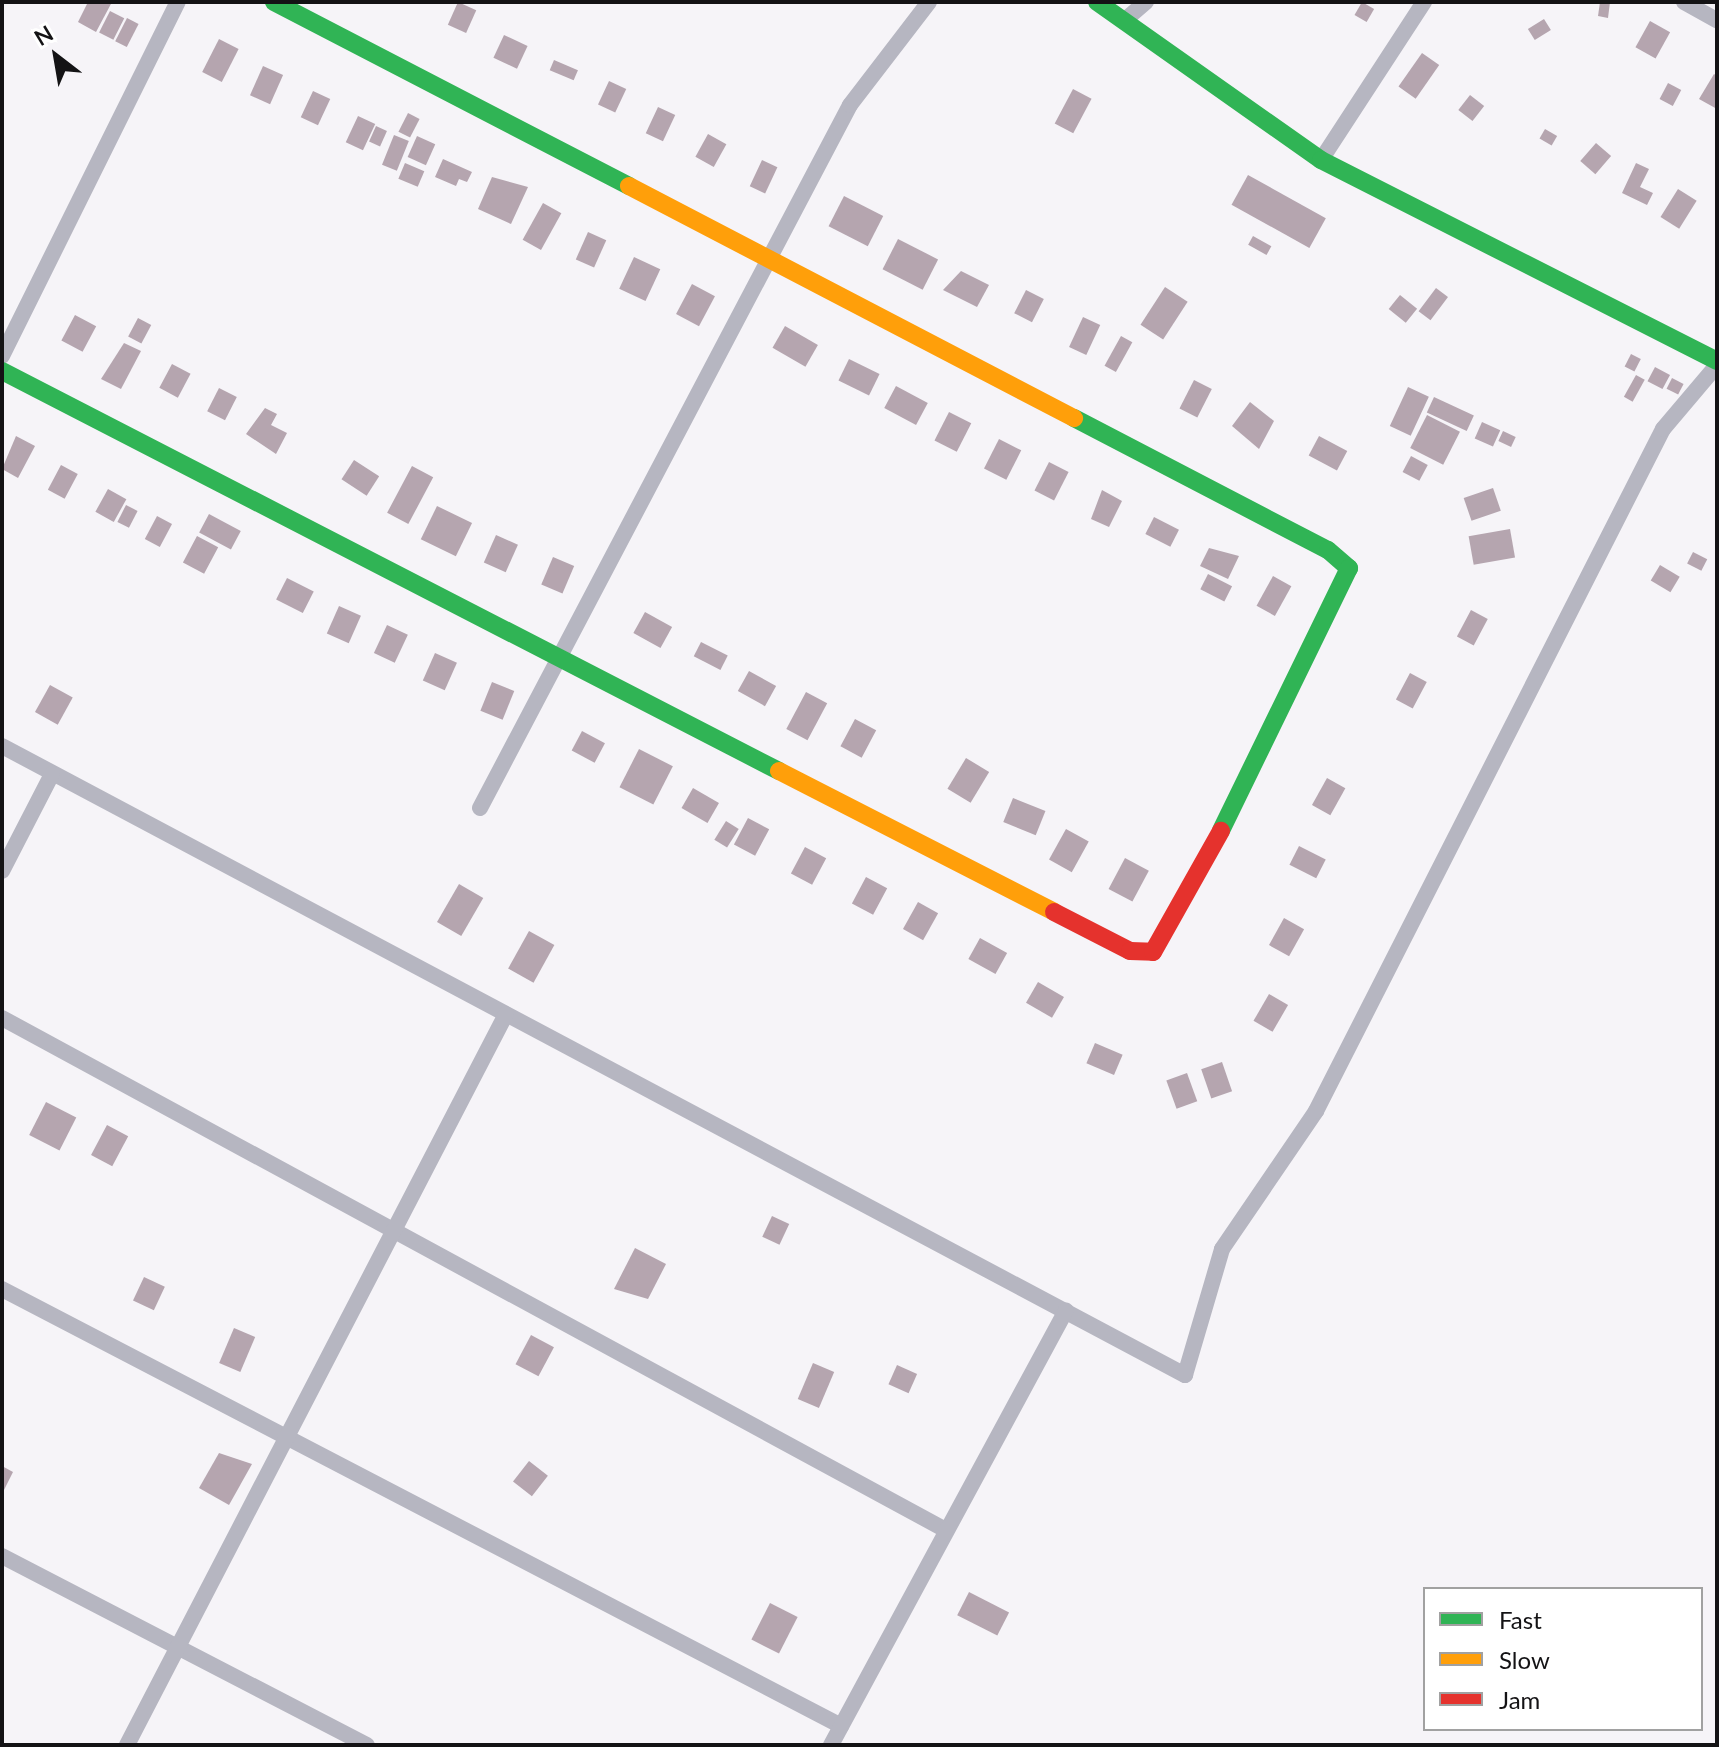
<!DOCTYPE html>
<html>
<head>
<meta charset="utf-8">
<style>
	body { margin:0 }
	#map { position:relative; width:1719px; height:1747px; overflow:hidden; background:#f6f4f8; font-family:Lato,sans-serif }
	div>[style] { position:absolute }
	[style*='--x'] { left:calc(var(--x)*1px); top:calc(var(--y)*1px); width:calc(var(--w)*1px); rotate:calc(var(--a)*1deg) }
	.building>* { inset:0; background:#b5a5af; transform-origin:0 0 }
	.street>* { height:16px; margin:-8px; padding:0 8px; transform-origin:8px; border-radius:8px; background:#b6b6c1 }
	.fast>* { height:18px; margin:-9px; padding:0 9px; transform-origin:9px; border-radius:9px; background:#30b455 }
	.slow>* { height:18px; margin:-9px; padding:0 9px; transform-origin:9px; border-radius:9px; background:#ff9f0a }
	.jam>* { height:18px; margin:-9px; padding:0 9px; transform-origin:9px; border-radius:9px; background:#e5322d }
	span { translate:-50% -50%; white-space:nowrap; text-align:center; line-height:1.15; -webkit-text-stroke:6px #fff; paint-order:stroke }
	.frame { position:absolute; inset:0; border:4px solid #141315; pointer-events:none }
	.legend { position:absolute; left:1423px; top:1587px; width:280px; height:144px; box-sizing:border-box; background:#fff; border:2px solid #a1a1a1; margin:0; padding:10px 14px; list-style:none; font-size:24px; color:#141315 }
	.legend li { display:flex; align-items:center; gap:16px; height:40px }
	.legend b { width:40px; border:2px solid #a1a1a1 }
	.north { position:absolute; left:16px; top:16px; width:80px; height:80px; -webkit-text-stroke:6px #fff; paint-order:stroke; rotate:329deg; font-size:22px; font-weight:700; line-height:32px; text-align:center; color:#141315 }
	.north::after { content:''; display:block; margin:auto; width:28px; height:36px; background:#141315; clip-path:polygon(50% 0,100% 100%,50% 72%,0 100%) }
</style>
</head>
<body>
<div id="map">
	<div class="building">
		<div style="clip-path:polygon(88px 2px,112px 2px,96px 32px,78px 22px)"></div>
		<div style="left:458px;top:2px;width:20px;height:25px;rotate:24deg"></div>
		<div style="left:1362px;top:2px;width:14px;height:15px;rotate:30deg"></div>
		<div style="clip-path:polygon(1600px 2px,1610px 2px,1608px 18px,1598px 16px)"></div>
		<div style="left:110px;top:11px;width:16px;height:24px;rotate:27deg"></div>
		<div style="left:127px;top:18px;width:13px;height:26px;rotate:27deg"></div>
		<div style="left:1544px;top:19px;width:13px;height:19px;rotate:58deg"></div>
		<div style="left:1650px;top:21px;width:23px;height:30px;rotate:29deg"></div>
		<div style="left:504px;top:35px;width:26px;height:25px;rotate:25deg"></div>
		<div style="left:219px;top:39px;width:22px;height:37px;rotate:27deg"></div>
		<div style="left:1422px;top:53px;width:21px;height:41px;rotate:35deg"></div>
		<div style="left:554px;top:60px;width:26px;height:11px;rotate:23deg"></div>
		<div style="left:263px;top:66px;width:22px;height:32px;rotate:24deg"></div>
		<div style="clip-path:polygon(1714px 74px,1717px 76px,1717px 109px,1699px 99px)"></div>
		<div style="left:609px;top:81px;width:19px;height:26px;rotate:25deg"></div>
		<div style="left:1668px;top:83px;width:15px;height:18px;rotate:28deg"></div>
		<div style="left:1073px;top:89px;width:21px;height:39px;rotate:28deg"></div>
		<div style="left:313px;top:91px;width:19px;height:29px;rotate:25deg"></div>
		<div style="left:1470px;top:95px;width:18px;height:19px;rotate:38deg"></div>
		<div style="left:658px;top:107px;width:19px;height:29px;rotate:25deg"></div>
		<div style="left:408px;top:113px;width:13px;height:21px;rotate:27deg"></div>
		<div style="left:358px;top:116px;width:19px;height:29px;rotate:25deg"></div>
		<div style="left:376px;top:126px;width:12px;height:17px;rotate:24deg"></div>
		<div style="left:1545px;top:129px;width:14px;height:11px;rotate:30deg"></div>
		<div style="left:708px;top:134px;width:21px;height:26px;rotate:29deg"></div>
		<div style="left:394px;top:135px;width:16px;height:32px;rotate:22deg"></div>
		<div style="left:417px;top:136px;width:20px;height:23px;rotate:24deg"></div>
		<div style="left:1596px;top:143px;width:20px;height:24px;rotate:41deg"></div>
		<div style="clip-path:polygon(443px 159px,472px 172px,467px 182px,459px 179px,456px 186px,435px 177px)"></div>
		<div style="left:762px;top:160px;width:17px;height:29px;rotate:25deg"></div>
		<div style="left:405px;top:163px;width:21px;height:17px;rotate:23deg"></div>
		<div style="clip-path:polygon(1636px 163px,1649px 169px,1640px 187px,1653px 193px,1647px 205px,1622px 193px)"></div>
		<div style="left:1248px;top:175px;width:89px;height:34px;rotate:29deg"></div>
		<div style="clip-path:polygon(492px 177px,528px 187px,511px 224px,478px 209px)"></div>
		<div style="left:1678px;top:189px;width:22px;height:33px;rotate:32deg"></div>
		<div style="left:844px;top:196px;width:44px;height:34px;rotate:27deg"></div>
		<div style="left:543px;top:203px;width:21px;height:42px;rotate:29deg"></div>
		<div style="left:588px;top:232px;width:20px;height:30px;rotate:24deg"></div>
		<div style="left:1253px;top:236px;width:21px;height:10px;rotate:29deg"></div>
		<div style="left:898px;top:239px;width:45px;height:34px;rotate:27deg"></div>
		<div style="left:634px;top:257px;width:29px;height:35px;rotate:25deg"></div>
		<div style="clip-path:polygon(961px 271px,989px 285px,977px 307px,943px 290px)"></div>
		<div style="left:692px;top:284px;width:26px;height:34px;rotate:28deg"></div>
		<div style="left:1165px;top:287px;width:27px;height:45px;rotate:33deg"></div>
		<div style="left:1436px;top:288px;width:15px;height:29px;rotate:37deg"></div>
		<div style="left:1026px;top:290px;width:20px;height:26px;rotate:27deg"></div>
		<div style="left:1400px;top:295px;width:22px;height:18px;rotate:39deg"></div>
		<div style="left:75px;top:315px;width:24px;height:29px;rotate:28deg"></div>
		<div style="left:1083px;top:317px;width:19px;height:33px;rotate:25deg"></div>
		<div style="left:138px;top:318px;width:15px;height:21px;rotate:28deg"></div>
		<div style="left:785px;top:326px;width:38px;height:25px;rotate:30deg"></div>
		<div style="left:1121px;top:336px;width:13px;height:34px;rotate:29deg"></div>
		<div style="clip-path:polygon(124px 343px,141px 351px,121px 389px,101px 379px)"></div>
		<div style="left:1631px;top:354px;width:11px;height:14px;rotate:27deg"></div>
		<div style="left:849px;top:359px;width:34px;height:24px;rotate:26deg"></div>
		<div style="left:172px;top:364px;width:21px;height:27px;rotate:28deg"></div>
		<div style="left:1655px;top:367px;width:17px;height:16px;rotate:28deg"></div>
		<div style="left:1636px;top:375px;width:10px;height:25px;rotate:29deg"></div>
		<div style="left:1672px;top:378px;width:13px;height:12px;rotate:27deg"></div>
		<div style="left:1194px;top:380px;width:20px;height:32px;rotate:27deg"></div>
		<div style="left:896px;top:386px;width:36px;height:25px;rotate:28deg"></div>
		<div style="left:1408px;top:387px;width:23px;height:43px;rotate:25deg"></div>
		<div style="left:219px;top:388px;width:20px;height:26px;rotate:27deg"></div>
		<div style="left:1434px;top:397px;width:44px;height:17px;rotate:25deg"></div>
		<div style="clip-path:polygon(1250px 402px,1274px 421px,1259px 449px,1232px 426px)"></div>
		<div style="clip-path:polygon(265px 408px,277px 414px,271px 425px,287px 433px,276px 454px,246px 434px)"></div>
		<div style="left:949px;top:412px;width:25px;height:32px;rotate:27deg"></div>
		<div style="left:1427px;top:415px;width:37px;height:37px;rotate:27deg"></div>
		<div style="left:1482px;top:422px;width:20px;height:18px;rotate:24deg"></div>
		<div style="left:1503px;top:431px;width:14px;height:11px;rotate:25deg"></div>
		<div style="clip-path:polygon(16px 436px,35px 446px,18px 478px,2px 469px)"></div>
		<div style="left:1319px;top:436px;width:32px;height:22px;rotate:28deg"></div>
		<div style="left:999px;top:439px;width:25px;height:33px;rotate:27deg"></div>
		<div style="left:1411px;top:456px;width:19px;height:18px;rotate:28deg"></div>
		<div style="left:354px;top:460px;width:30px;height:23px;rotate:33deg"></div>
		<div style="left:1049px;top:462px;width:22px;height:32px;rotate:27deg"></div>
		<div style="left:61px;top:465px;width:19px;height:28px;rotate:28deg"></div>
		<div style="left:412px;top:466px;width:24px;height:53px;rotate:28deg"></div>
		<div style="left:1493px;top:488px;width:24px;height:31px;rotate:71deg"></div>
		<div style="left:108px;top:489px;width:21px;height:26px;rotate:29deg"></div>
		<div style="clip-path:polygon(1102px 490px,1122px 501px,1109px 527px,1091px 519px)"></div>
		<div style="left:126px;top:505px;width:13px;height:19px;rotate:27deg"></div>
		<div style="left:437px;top:506px;width:39px;height:37px;rotate:26deg"></div>
		<div style="left:209px;top:514px;width:36px;height:21px;rotate:28deg"></div>
		<div style="left:157px;top:516px;width:17px;height:26px;rotate:28deg"></div>
		<div style="left:1154px;top:517px;width:28px;height:19px;rotate:27deg"></div>
		<div style="left:1510px;top:529px;width:29px;height:42px;rotate:80deg"></div>
		<div style="left:496px;top:535px;width:24px;height:30px;rotate:24deg"></div>
		<div style="left:197px;top:536px;width:24px;height:30px;rotate:28deg"></div>
		<div style="clip-path:polygon(1209px 548px,1239px 556px,1228px 579px,1200px 566px)"></div>
		<div style="left:1693px;top:552px;width:16px;height:13px;rotate:27deg"></div>
		<div style="left:553px;top:557px;width:23px;height:30px;rotate:23deg"></div>
		<div style="left:1660px;top:565px;width:23px;height:18px;rotate:31deg"></div>
		<div style="left:1208px;top:574px;width:27px;height:17px;rotate:27deg"></div>
		<div style="left:1273px;top:576px;width:21px;height:34px;rotate:29deg"></div>
		<div style="left:287px;top:578px;width:30px;height:24px;rotate:27deg"></div>
		<div style="left:339px;top:606px;width:24px;height:30px;rotate:24deg"></div>
		<div style="left:1471px;top:610px;width:19px;height:30px;rotate:28deg"></div>
		<div style="left:645px;top:612px;width:31px;height:24px;rotate:29deg"></div>
		<div style="left:387px;top:625px;width:23px;height:31px;rotate:25deg"></div>
		<div style="left:701px;top:642px;width:30px;height:16px;rotate:27deg"></div>
		<div style="left:435px;top:653px;width:24px;height:30px;rotate:24deg"></div>
		<div style="left:749px;top:671px;width:31px;height:23px;rotate:29deg"></div>
		<div style="left:1410px;top:673px;width:19px;height:30px;rotate:28deg"></div>
		<div style="left:492px;top:682px;width:24px;height:31px;rotate:22deg"></div>
		<div style="left:50px;top:685px;width:26px;height:31px;rotate:29deg"></div>
		<div style="left:806px;top:692px;width:24px;height:42px;rotate:28deg"></div>
		<div style="left:855px;top:719px;width:24px;height:31px;rotate:28deg"></div>
		<div style="left:582px;top:731px;width:26px;height:22px;rotate:28deg"></div>
		<div style="left:639px;top:749px;width:38px;height:43px;rotate:27deg"></div>
		<div style="left:966px;top:758px;width:27px;height:36px;rotate:31deg"></div>
		<div style="left:1327px;top:778px;width:21px;height:31px;rotate:29deg"></div>
		<div style="left:693px;top:788px;width:30px;height:23px;rotate:30deg"></div>
		<div style="left:1013px;top:798px;width:35px;height:26px;rotate:22deg"></div>
		<div style="left:748px;top:818px;width:24px;height:30px;rotate:28deg"></div>
		<div style="left:726px;top:821px;width:15px;height:22px;rotate:32deg"></div>
		<div style="left:1066px;top:829px;width:26px;height:35px;rotate:29deg"></div>
		<div style="left:1299px;top:846px;width:30px;height:21px;rotate:27deg"></div>
		<div style="left:805px;top:847px;width:24px;height:30px;rotate:28deg"></div>
		<div style="left:1125px;top:858px;width:27px;height:35px;rotate:28deg"></div>
		<div style="left:866px;top:877px;width:24px;height:30px;rotate:28deg"></div>
		<div style="left:459px;top:884px;width:28px;height:44px;rotate:30deg"></div>
		<div style="left:918px;top:902px;width:23px;height:31px;rotate:29deg"></div>
		<div style="left:1284px;top:918px;width:23px;height:31px;rotate:29deg"></div>
		<div style="left:529px;top:931px;width:29px;height:43px;rotate:29deg"></div>
		<div style="left:980px;top:938px;width:31px;height:24px;rotate:29deg"></div>
		<div style="left:1038px;top:982px;width:30px;height:24px;rotate:30deg"></div>
		<div style="left:1269px;top:994px;width:22px;height:31px;rotate:30deg"></div>
		<div style="left:1095px;top:1043px;width:30px;height:22px;rotate:23deg"></div>
		<div style="left:1222px;top:1062px;width:31px;height:22px;rotate:71deg"></div>
		<div style="left:1187px;top:1073px;width:30px;height:22px;rotate:70deg"></div>
		<div style="left:46px;top:1102px;width:34px;height:37px;rotate:27deg"></div>
		<div style="left:107px;top:1125px;width:24px;height:34px;rotate:28deg"></div>
		<div style="left:772px;top:1216px;width:19px;height:23px;rotate:25deg"></div>
		<div style="clip-path:polygon(635px 1248px,666px 1264px,648px 1299px,614px 1289px)"></div>
		<div style="left:144px;top:1277px;width:23px;height:26px;rotate:25deg"></div>
		<div style="left:234px;top:1328px;width:23px;height:38px;rotate:23deg"></div>
		<div style="left:531px;top:1335px;width:26px;height:33px;rotate:28deg"></div>
		<div style="left:813px;top:1363px;width:23px;height:39px;rotate:23deg"></div>
		<div style="left:897px;top:1365px;width:22px;height:21px;rotate:24deg"></div>
		<div style="clip-path:polygon(219px 1453px,252px 1464px,229px 1505px,199px 1488px)"></div>
		<div style="left:529px;top:1461px;width:24px;height:26px;rotate:38deg"></div>
		<div style="clip-path:polygon(2px 1466px,13px 1472px,2px 1494px)"></div>
		<div style="left:969px;top:1592px;width:45px;height:26px;rotate:27deg"></div>
		<div style="left:770px;top:1603px;width:31px;height:41px;rotate:27deg"></div>
	</div>
	<div class="street">
		<div style="--x:1684;--y:2;--w:38;--a:29"></div>
		<div style="--x:1125;--y:20;--w:28;--a:-41"></div>
		<div style="--x:1321;--y:160;--w:189;--a:-56.9"></div>
		<div style="--x:2;--y:356;--w:395;--a:-63.6"></div>
		<div style="--x:2;--y:746;--w:1340;--a:28"></div>
		<div style="--x:1185;--y:1375;--w:131;--a:-73.6"></div>
		<div style="--x:1222;--y:1249;--w:167;--a:-55.7"></div>
		<div style="--x:1316;--y:1111;--w:765;--a:-63.03"></div>
		<div style="--x:1663;--y:429;--w:84;--a:-49.8"></div>
		<div style="--x:480;--y:808;--w:794;--a:-62.24"></div>
		<div style="--x:850;--y:105;--w:130;--a:-52.5"></div>
		<div style="--x:2;--y:871;--w:109;--a:-62.7"></div>
		<div style="--x:2;--y:1018;--w:1072;--a:28.48"></div>
		<div style="--x:2;--y:1289;--w:946;--a:27.51"></div>
		<div style="--x:2;--y:1556;--w:411;--a:27.4"></div>
		<div style="--x:127;--y:1745;--w:823;--a:-62.59"></div>
		<div style="--x:831;--y:1745;--w:494;--a:-61.6"></div>
	</div>
	<div class="fast">
		<div style="--x:274;--y:2;--w:400;--a:27.4"></div>
		<div style="--x:1097;--y:2;--w:274;--a:35.2"></div>
		<div style="--x:1321;--y:160;--w:444;--a:26.9"></div>
		<div style="--x:2;--y:371;--w:874;--a:27.24"></div>
		<div style="--x:1074;--y:418;--w:286;--a:27.5"></div>
		<div style="--x:1328;--y:550;--w:28;--a:41"></div>
		<div style="--x:1349;--y:568;--w:292;--a:116"></div>
	</div>
	<div class="slow">
		<div style="--x:629;--y:186;--w:502;--a:27.54"></div>
		<div style="--x:779;--y:771;--w:309;--a:27.1"></div>
	</div>
	<div class="jam">
		<div style="--x:1054;--y:912;--w:85;--a:27.2"></div>
		<div style="--x:1130;--y:951;--w:23;--a:2"></div>
		<div style="--x:1153;--y:952;--w:139;--a:-60.7"></div>
	</div>
	<div class="frame"></div>
	<ul class="legend">
	<li><b style="height:10px;background:#30b455"></b>Fast</li>
	<li><b style="height:10px;background:#ff9f0a"></b>Slow</li>
	<li><b style="height:10px;background:#e5322d"></b>Jam</li>
	</ul>
	<div class="north">N</div>
</div>
</body>
</html>
